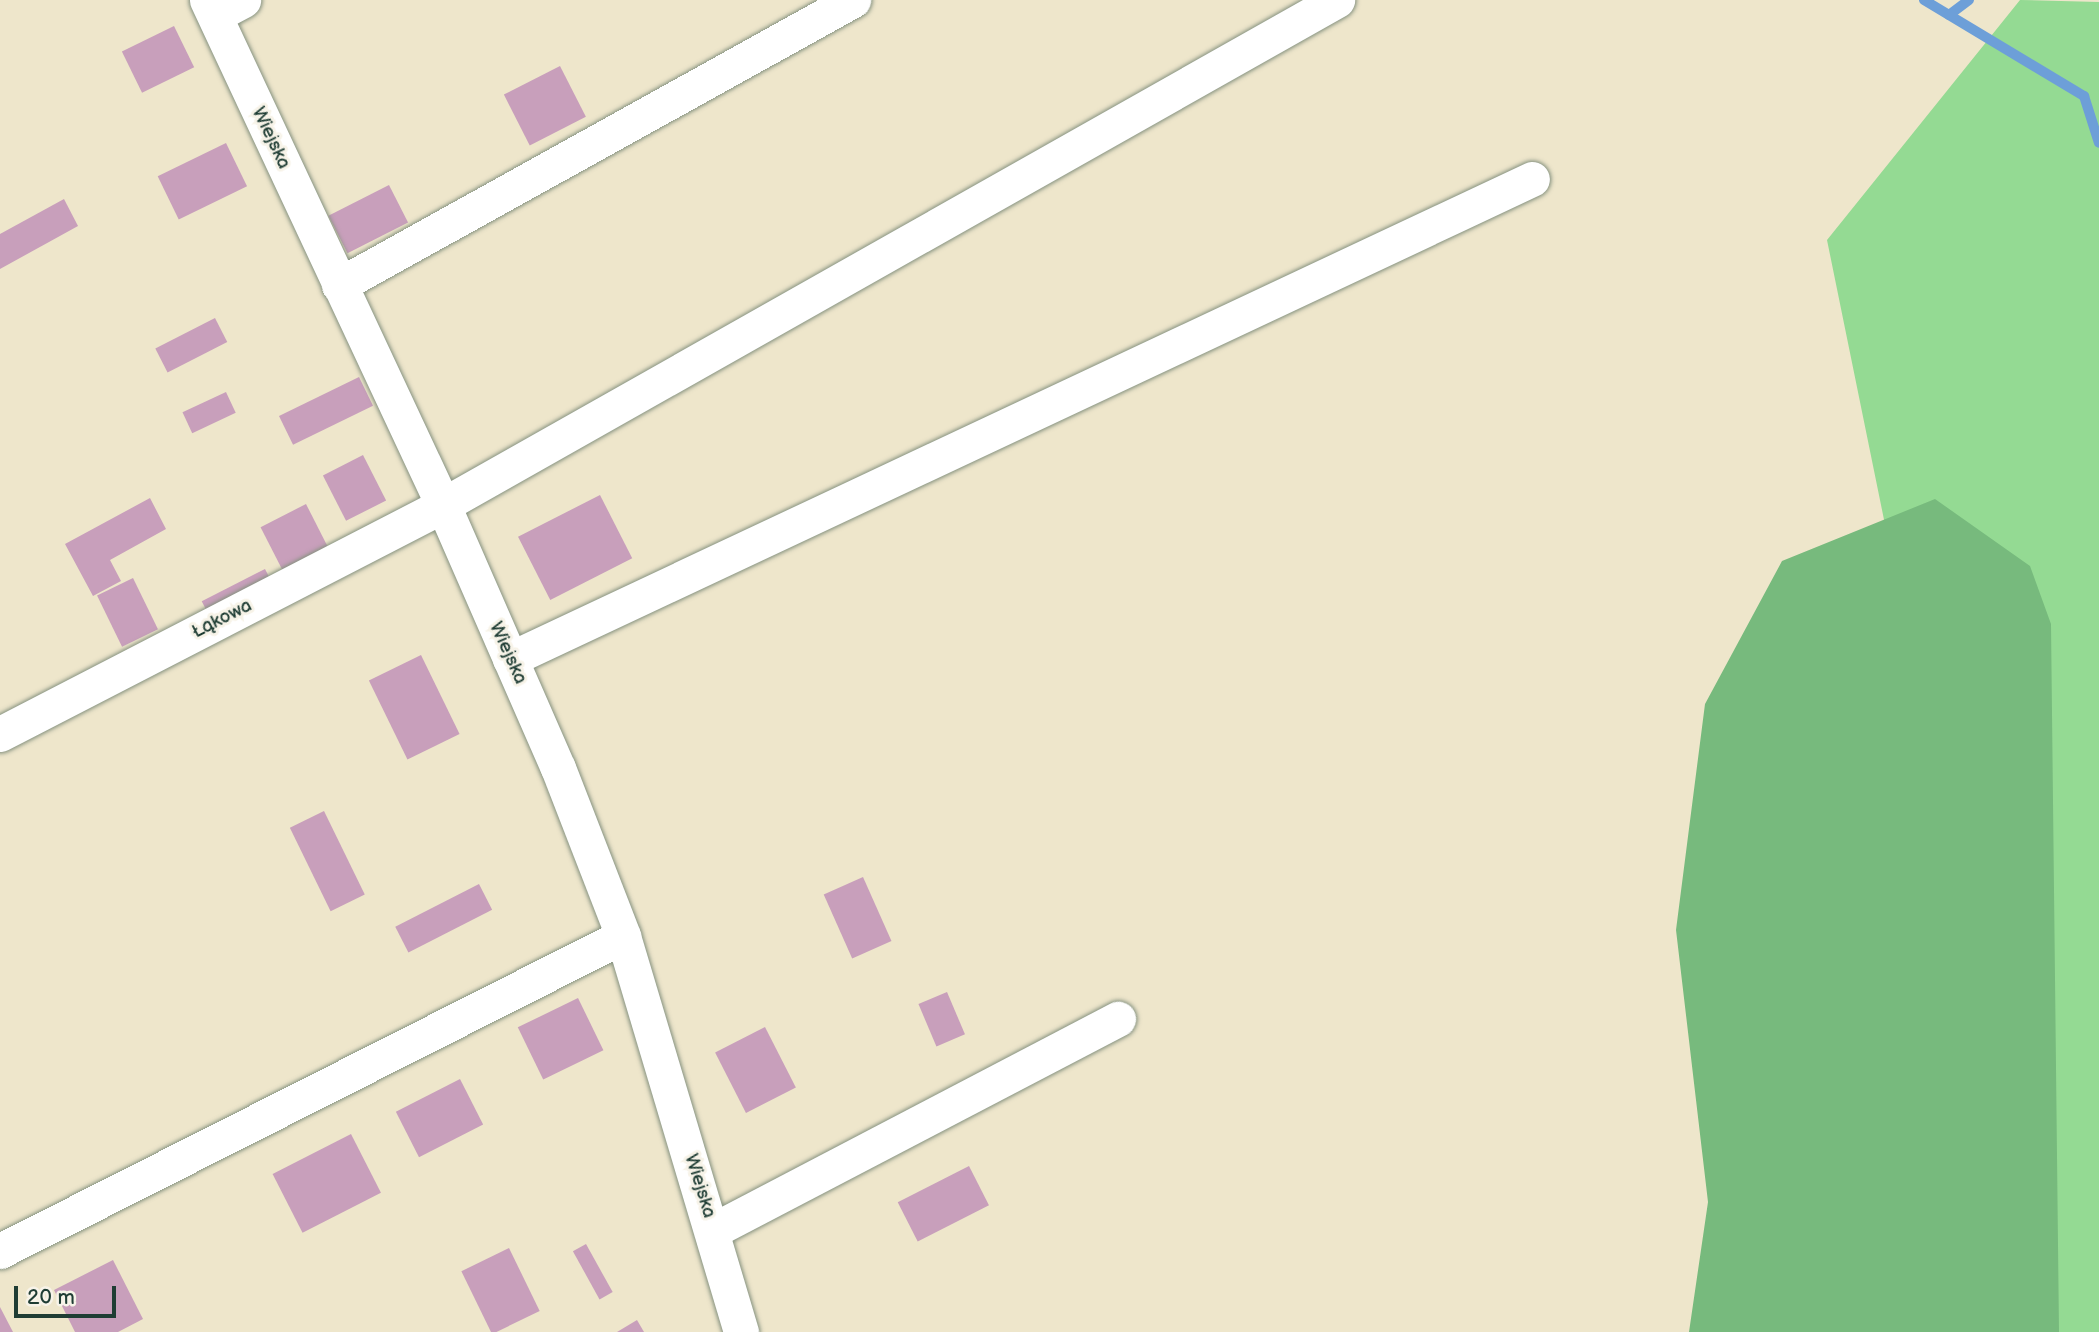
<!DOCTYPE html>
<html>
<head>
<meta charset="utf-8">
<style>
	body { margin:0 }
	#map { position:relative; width:2099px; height:1332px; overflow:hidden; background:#eee6cb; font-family:"Balsamiq Sans",sans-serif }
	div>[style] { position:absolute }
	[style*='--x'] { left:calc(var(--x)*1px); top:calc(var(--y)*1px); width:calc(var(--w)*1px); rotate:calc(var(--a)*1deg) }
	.green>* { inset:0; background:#94da93 }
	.forest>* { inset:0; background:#77ba7d }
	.stream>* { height:10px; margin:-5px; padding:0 5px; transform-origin:5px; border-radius:5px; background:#6d9fd8 }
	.building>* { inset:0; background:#c89fbb; transform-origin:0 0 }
	.roads { filter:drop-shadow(0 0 2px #869280) drop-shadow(0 0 2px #869280) }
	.minor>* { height:35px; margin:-17.5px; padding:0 17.5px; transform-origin:17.5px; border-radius:17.5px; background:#fff }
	span { translate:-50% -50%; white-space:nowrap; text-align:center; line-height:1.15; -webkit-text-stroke:6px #f7f3e8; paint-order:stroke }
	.street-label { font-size:19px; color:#1f3d34 }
	.scale { position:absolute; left:14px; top:1286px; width:102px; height:32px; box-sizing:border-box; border:4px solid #1f3d34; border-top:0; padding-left:9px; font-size:21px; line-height:24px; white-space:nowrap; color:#1f3d34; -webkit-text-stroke:5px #f7f3e8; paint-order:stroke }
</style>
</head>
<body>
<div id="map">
	<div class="green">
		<div style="clip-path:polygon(2020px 0,2099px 2px,2099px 1332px,1919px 1332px,1955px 868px,1827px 240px)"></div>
	</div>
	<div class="forest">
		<div style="clip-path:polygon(1935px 499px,2030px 566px,2051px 624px,2059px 1332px,1689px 1332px,1708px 1202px,1676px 930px,1705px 704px,1782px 561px)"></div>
	</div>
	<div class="stream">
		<div style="--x:1924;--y:0;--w:187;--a:31"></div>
		<div style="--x:2084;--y:96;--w:49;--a:72.3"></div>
		<div style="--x:1949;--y:15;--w:25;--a:-37"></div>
	</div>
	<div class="building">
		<div style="left:174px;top:26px;width:46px;height:58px;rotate:64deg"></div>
		<div style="left:560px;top:66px;width:57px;height:63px;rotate:63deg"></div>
		<div style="left:226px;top:143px;width:48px;height:76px;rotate:64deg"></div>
		<div style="left:389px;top:185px;width:42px;height:68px;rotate:63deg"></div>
		<div style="clip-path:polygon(64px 199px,78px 226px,0 269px,0 234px)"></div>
		<div style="left:215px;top:318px;width:27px;height:67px;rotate:63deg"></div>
		<div style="left:359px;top:377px;width:32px;height:89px;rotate:64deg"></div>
		<div style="left:226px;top:392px;width:23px;height:48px;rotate:65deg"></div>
		<div style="left:363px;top:455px;width:51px;height:45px;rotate:63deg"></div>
		<div style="left:600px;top:495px;width:71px;height:92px;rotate:63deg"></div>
		<div style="clip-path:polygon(150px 498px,166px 529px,110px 560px,121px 581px,93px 596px,65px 544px)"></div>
		<div style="left:306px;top:504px;width:51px;height:51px;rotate:63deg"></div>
		<div style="left:265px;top:569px;width:13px;height:71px;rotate:63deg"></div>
		<div style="left:133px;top:578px;width:57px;height:40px;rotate:64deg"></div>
		<div style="left:421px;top:655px;width:88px;height:58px;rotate:64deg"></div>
		<div style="left:324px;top:811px;width:93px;height:38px;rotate:64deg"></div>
		<div style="left:863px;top:877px;width:70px;height:43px;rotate:66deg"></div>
		<div style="left:479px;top:884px;width:29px;height:94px;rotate:63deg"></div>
		<div style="left:947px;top:992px;width:46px;height:31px;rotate:67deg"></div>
		<div style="left:578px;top:998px;width:58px;height:67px;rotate:64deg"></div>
		<div style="left:765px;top:1027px;width:68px;height:56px;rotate:63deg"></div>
		<div style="left:460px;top:1079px;width:51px;height:72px;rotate:63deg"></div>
		<div style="left:351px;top:1134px;width:66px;height:88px;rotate:63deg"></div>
		<div style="left:969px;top:1166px;width:44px;height:80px;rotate:63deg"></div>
		<div style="left:586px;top:1244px;width:55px;height:15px;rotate:61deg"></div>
		<div style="left:509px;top:1248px;width:70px;height:53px;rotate:64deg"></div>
		<div style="clip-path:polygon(113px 1260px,143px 1319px,118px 1332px,75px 1332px,54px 1290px)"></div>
		<div style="clip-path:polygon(0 1307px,13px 1332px,0 1332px)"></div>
		<div style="clip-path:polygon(637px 1320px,644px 1332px,617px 1332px)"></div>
	</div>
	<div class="roads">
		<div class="minor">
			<div style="--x:207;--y:0;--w:557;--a:64.95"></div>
			<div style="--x:443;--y:505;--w:287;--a:66.4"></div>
			<div style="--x:558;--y:768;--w:180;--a:68.8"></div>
			<div style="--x:623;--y:936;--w:413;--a:73.4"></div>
			<div style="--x:215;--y:15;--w:32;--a:-28"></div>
			<div style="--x:339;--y:285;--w:588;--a:-29.01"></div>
			<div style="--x:510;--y:659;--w:1129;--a:-25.16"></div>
			<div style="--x:0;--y:734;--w:499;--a:-27.3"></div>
			<div style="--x:443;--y:505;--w:1027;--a:-29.46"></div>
			<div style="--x:714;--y:1230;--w:456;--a:-27.6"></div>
			<div style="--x:0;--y:1251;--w:698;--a:-26.82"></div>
		</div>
	</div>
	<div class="street-label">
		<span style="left:271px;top:138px;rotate:65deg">Wiejska</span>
		<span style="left:222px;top:619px;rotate:-27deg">Łąkowa</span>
		<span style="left:508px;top:653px;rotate:66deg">Wiejska</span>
		<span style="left:700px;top:1186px;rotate:73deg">Wiejska</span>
	</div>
	<div class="scale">20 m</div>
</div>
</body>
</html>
